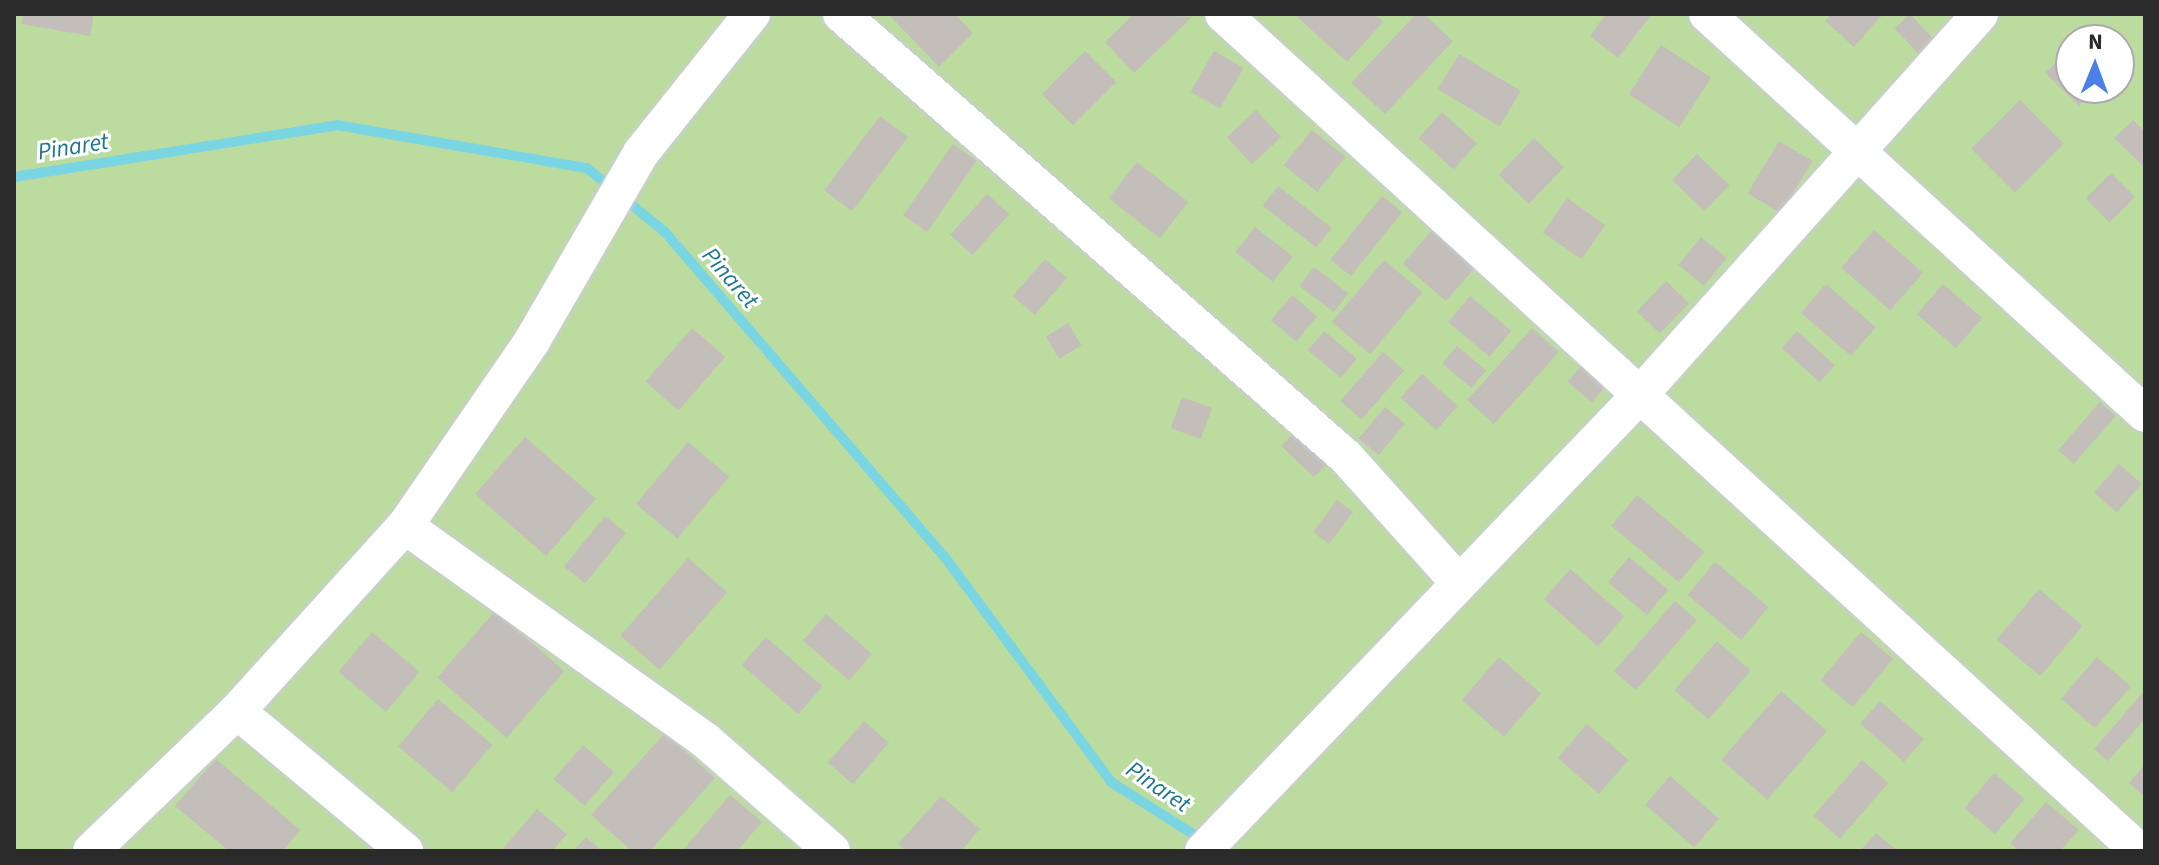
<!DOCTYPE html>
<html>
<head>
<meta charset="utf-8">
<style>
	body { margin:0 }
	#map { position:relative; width:2159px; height:865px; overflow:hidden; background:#eae3dd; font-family:"Source Sans 3",sans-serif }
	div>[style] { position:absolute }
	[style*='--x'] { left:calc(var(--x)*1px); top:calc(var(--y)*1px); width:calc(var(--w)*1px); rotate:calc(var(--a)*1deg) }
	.green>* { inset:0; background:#bcdc9f }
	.stream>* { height:10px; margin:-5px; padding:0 5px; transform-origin:5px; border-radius:5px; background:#7ad5e2 }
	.building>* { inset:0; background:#c3beb9; transform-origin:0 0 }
	.roads { filter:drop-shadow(0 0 2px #c9cdd6) drop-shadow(0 0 2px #c9cdd6) }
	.minor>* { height:36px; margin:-18px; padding:0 18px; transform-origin:18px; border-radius:18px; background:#fff }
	span { translate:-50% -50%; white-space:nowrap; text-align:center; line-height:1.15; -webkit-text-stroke:6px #fff; paint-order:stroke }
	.water-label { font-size:24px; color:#1b758d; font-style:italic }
	.frame { position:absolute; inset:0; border:16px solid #2a2a2a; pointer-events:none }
	.north { position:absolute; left:2055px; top:24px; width:80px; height:80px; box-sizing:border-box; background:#fff; border:2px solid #aaa; border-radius:50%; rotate:1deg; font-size:22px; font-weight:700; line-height:32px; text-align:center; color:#2a2a2a }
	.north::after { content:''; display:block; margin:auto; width:28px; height:36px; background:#4d7fe8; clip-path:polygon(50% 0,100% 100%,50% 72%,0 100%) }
</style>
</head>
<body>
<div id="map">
	<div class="green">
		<div style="clip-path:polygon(evenodd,14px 14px,2145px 14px,2145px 851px,14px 851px,14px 14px,2071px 40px,2119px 40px,2119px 88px,2071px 88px,2071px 40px)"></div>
	</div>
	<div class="stream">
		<div style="--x:14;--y:177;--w:327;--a:-9.1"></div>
		<div style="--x:337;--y:125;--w:254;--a:9.8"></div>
		<div style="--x:587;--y:168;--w:101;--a:39.4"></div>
		<div style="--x:665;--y:232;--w:428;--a:49.3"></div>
		<div style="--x:944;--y:556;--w:281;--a:53.5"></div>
		<div style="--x:1111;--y:782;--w:110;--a:32.4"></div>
	</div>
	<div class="building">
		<div style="clip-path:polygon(23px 14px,94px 14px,90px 36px,22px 24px)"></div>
		<div style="clip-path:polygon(888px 14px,955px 14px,973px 33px,939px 67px)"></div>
		<div style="clip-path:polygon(1134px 14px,1192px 17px,1134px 73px,1105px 42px)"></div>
		<div style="clip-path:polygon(1294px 14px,1375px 14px,1383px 22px,1347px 62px)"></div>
		<div style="clip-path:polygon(1416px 14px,1424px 14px,1453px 41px,1385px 114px,1351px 83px)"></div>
		<div style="clip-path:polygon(1606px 14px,1652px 14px,1618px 58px,1590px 36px)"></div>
		<div style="clip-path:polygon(1831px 14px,1883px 14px,1854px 47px,1825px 21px)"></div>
		<div style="left:1910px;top:14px;width:34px;height:21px;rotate:47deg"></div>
		<div style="left:1661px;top:45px;width:60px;height:59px;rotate:33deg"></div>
		<div style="clip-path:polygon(2071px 48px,2071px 88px,2097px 88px,2079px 106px,2045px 73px)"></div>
		<div style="left:1085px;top:51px;width:44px;height:61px;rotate:45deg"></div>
		<div style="left:1214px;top:51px;width:34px;height:47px;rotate:30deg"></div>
		<div style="left:1459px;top:54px;width:72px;height:41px;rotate:31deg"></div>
		<div style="left:2020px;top:100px;width:62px;height:69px;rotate:45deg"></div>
		<div style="left:1256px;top:110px;width:37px;height:40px;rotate:47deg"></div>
		<div style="left:1442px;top:112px;width:47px;height:35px;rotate:42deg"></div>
		<div style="left:880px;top:116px;width:35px;height:93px;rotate:37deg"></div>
		<div style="clip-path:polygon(2133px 120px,2145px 132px,2145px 168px,2114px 138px)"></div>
		<div style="left:1312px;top:130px;width:43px;height:45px;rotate:39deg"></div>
		<div style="left:1534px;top:138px;width:42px;height:51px;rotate:44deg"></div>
		<div style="left:1779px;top:141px;width:39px;height:61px;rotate:31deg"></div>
		<div style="left:953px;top:144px;width:29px;height:87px;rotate:35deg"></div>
		<div style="left:1697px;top:154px;width:45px;height:36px;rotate:44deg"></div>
		<div style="left:1137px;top:162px;width:65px;height:46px;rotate:38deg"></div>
		<div style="left:2111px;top:173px;width:34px;height:36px;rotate:45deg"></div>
		<div style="left:1278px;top:186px;width:68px;height:25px;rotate:38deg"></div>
		<div style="left:987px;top:194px;width:30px;height:55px;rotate:42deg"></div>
		<div style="left:1382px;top:196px;width:26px;height:82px;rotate:39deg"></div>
		<div style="left:1567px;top:198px;width:47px;height:42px;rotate:35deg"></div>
		<div style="left:1255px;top:227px;width:48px;height:32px;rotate:38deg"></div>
		<div style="left:1433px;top:229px;width:57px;height:46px;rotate:41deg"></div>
		<div style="left:1874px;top:230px;width:65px;height:50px;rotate:41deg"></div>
		<div style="left:1701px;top:237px;width:33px;height:36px;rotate:39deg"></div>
		<div style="left:1045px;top:259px;width:29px;height:49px;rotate:41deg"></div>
		<div style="left:1384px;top:260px;width:50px;height:81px;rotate:40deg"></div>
		<div style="left:1314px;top:267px;width:43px;height:24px;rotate:37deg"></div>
		<div style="left:1666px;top:281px;width:32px;height:42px;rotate:44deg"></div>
		<div style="left:1826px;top:284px;width:66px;height:38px;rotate:41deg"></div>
		<div style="left:1943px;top:284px;width:52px;height:40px;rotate:41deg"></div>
		<div style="left:1292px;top:295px;width:33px;height:33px;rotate:40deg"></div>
		<div style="left:1470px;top:296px;width:54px;height:34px;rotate:40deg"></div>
		<div style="left:1068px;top:323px;width:26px;height:26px;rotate:59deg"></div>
		<div style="left:692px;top:328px;width:44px;height:71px;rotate:41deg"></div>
		<div style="left:1532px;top:328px;width:36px;height:97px;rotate:42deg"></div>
		<div style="left:1324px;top:331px;width:43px;height:25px;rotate:40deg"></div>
		<div style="left:1797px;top:331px;width:51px;height:23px;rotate:42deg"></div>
		<div style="left:1457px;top:346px;width:38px;height:23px;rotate:40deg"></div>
		<div style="left:1383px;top:352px;width:28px;height:65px;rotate:41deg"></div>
		<div style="left:1582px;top:365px;width:32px;height:22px;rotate:41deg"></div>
		<div style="left:1422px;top:374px;width:48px;height:32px;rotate:42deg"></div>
		<div style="left:1182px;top:397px;width:32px;height:33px;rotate:20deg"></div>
		<div style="left:2100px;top:402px;width:21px;height:64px;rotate:41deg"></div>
		<div style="left:1385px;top:407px;width:26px;height:41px;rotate:40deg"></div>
		<div style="left:1296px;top:431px;width:45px;height:21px;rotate:44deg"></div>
		<div style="left:525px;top:437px;width:94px;height:76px;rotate:41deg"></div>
		<div style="left:688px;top:442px;width:54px;height:81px;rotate:40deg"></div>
		<div style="left:2119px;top:464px;width:30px;height:38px;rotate:41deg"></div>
		<div style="left:1637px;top:495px;width:88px;height:40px;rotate:40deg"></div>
		<div style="left:1337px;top:500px;width:20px;height:40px;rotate:37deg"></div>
		<div style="left:605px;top:516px;width:27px;height:65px;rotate:39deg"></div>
		<div style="left:1629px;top:557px;width:51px;height:33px;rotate:40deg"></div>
		<div style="left:688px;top:558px;width:52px;height:103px;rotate:41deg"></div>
		<div style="left:1715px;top:562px;width:70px;height:43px;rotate:40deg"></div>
		<div style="left:1570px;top:569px;width:72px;height:40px;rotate:41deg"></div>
		<div style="left:2039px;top:589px;width:57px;height:66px;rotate:40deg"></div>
		<div style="left:1675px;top:601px;width:29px;height:93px;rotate:41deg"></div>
		<div style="left:495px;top:611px;width:92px;height:88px;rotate:41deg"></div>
		<div style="left:826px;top:614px;width:61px;height:35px;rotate:41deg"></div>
		<div style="left:372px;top:632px;width:62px;height:52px;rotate:40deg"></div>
		<div style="left:1861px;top:632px;width:42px;height:63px;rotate:40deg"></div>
		<div style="left:766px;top:637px;width:75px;height:37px;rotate:41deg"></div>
		<div style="left:1717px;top:641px;width:45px;height:65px;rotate:41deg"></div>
		<div style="left:1499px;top:657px;width:56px;height:57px;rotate:41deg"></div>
		<div style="left:2097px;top:657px;width:45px;height:55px;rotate:41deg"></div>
		<div style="clip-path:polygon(2145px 690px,2145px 719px,2108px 761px,2094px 749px)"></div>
		<div style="left:1781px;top:691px;width:61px;height:91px;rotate:41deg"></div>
		<div style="left:438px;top:699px;width:71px;height:62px;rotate:40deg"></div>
		<div style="left:1880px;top:701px;width:58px;height:30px;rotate:41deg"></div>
		<div style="left:864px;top:721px;width:33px;height:55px;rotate:41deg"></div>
		<div style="left:1587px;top:724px;width:55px;height:45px;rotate:41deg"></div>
		<div style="clip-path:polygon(665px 733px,715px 778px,650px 851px,632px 851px,591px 815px)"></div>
		<div style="left:583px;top:745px;width:41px;height:45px;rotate:41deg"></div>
		<div style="clip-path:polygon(216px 759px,300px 830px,283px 851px,229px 851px,175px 806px)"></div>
		<div style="left:1862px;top:760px;width:35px;height:74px;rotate:41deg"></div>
		<div style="clip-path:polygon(2145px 764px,2145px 797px,2129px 783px)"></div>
		<div style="left:1994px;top:773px;width:40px;height:46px;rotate:40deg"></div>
		<div style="left:1670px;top:776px;width:65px;height:38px;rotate:41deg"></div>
		<div style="clip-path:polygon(730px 795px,762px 822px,737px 851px,682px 851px)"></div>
		<div style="clip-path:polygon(941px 796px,980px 829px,961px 851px,906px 851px,898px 844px)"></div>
		<div style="clip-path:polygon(2046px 802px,2079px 830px,2060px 851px,2019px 851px,2010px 843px)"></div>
		<div style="clip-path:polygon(537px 809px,567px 834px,552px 851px,501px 851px)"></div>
		<div style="clip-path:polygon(1876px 833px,1898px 851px,1860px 851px)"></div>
		<div style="clip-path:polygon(586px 837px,602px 851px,573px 851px)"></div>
	</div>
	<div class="roads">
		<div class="minor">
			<div style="--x:841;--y:14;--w:672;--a:41.26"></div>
			<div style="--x:1346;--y:457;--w:169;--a:48.1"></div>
			<div style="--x:1223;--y:14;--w:1241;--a:42.42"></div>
			<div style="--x:1707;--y:14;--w:593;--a:42.4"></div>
			<div style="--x:405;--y:526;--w:370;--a:35.5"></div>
			<div style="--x:706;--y:741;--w:167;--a:41.1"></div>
			<div style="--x:237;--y:711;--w:219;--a:39.8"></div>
			<div style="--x:91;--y:851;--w:202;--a:-43.8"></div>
			<div style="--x:237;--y:711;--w:250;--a:-47.8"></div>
			<div style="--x:405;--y:526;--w:224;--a:-55.5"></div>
			<div style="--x:532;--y:341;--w:217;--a:-59.9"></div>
			<div style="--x:641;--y:153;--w:178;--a:-51.4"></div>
			<div style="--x:1203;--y:851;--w:627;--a:-46.23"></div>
			<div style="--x:1637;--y:398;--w:515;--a:-48.23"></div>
		</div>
	</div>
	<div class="water-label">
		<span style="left:73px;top:147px;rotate:-9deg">Pinaret</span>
		<span style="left:730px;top:278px;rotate:49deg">Pinaret</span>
		<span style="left:1158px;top:787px;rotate:34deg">Pinaret</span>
	</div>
	<div class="frame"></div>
	<div class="north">N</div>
</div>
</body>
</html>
